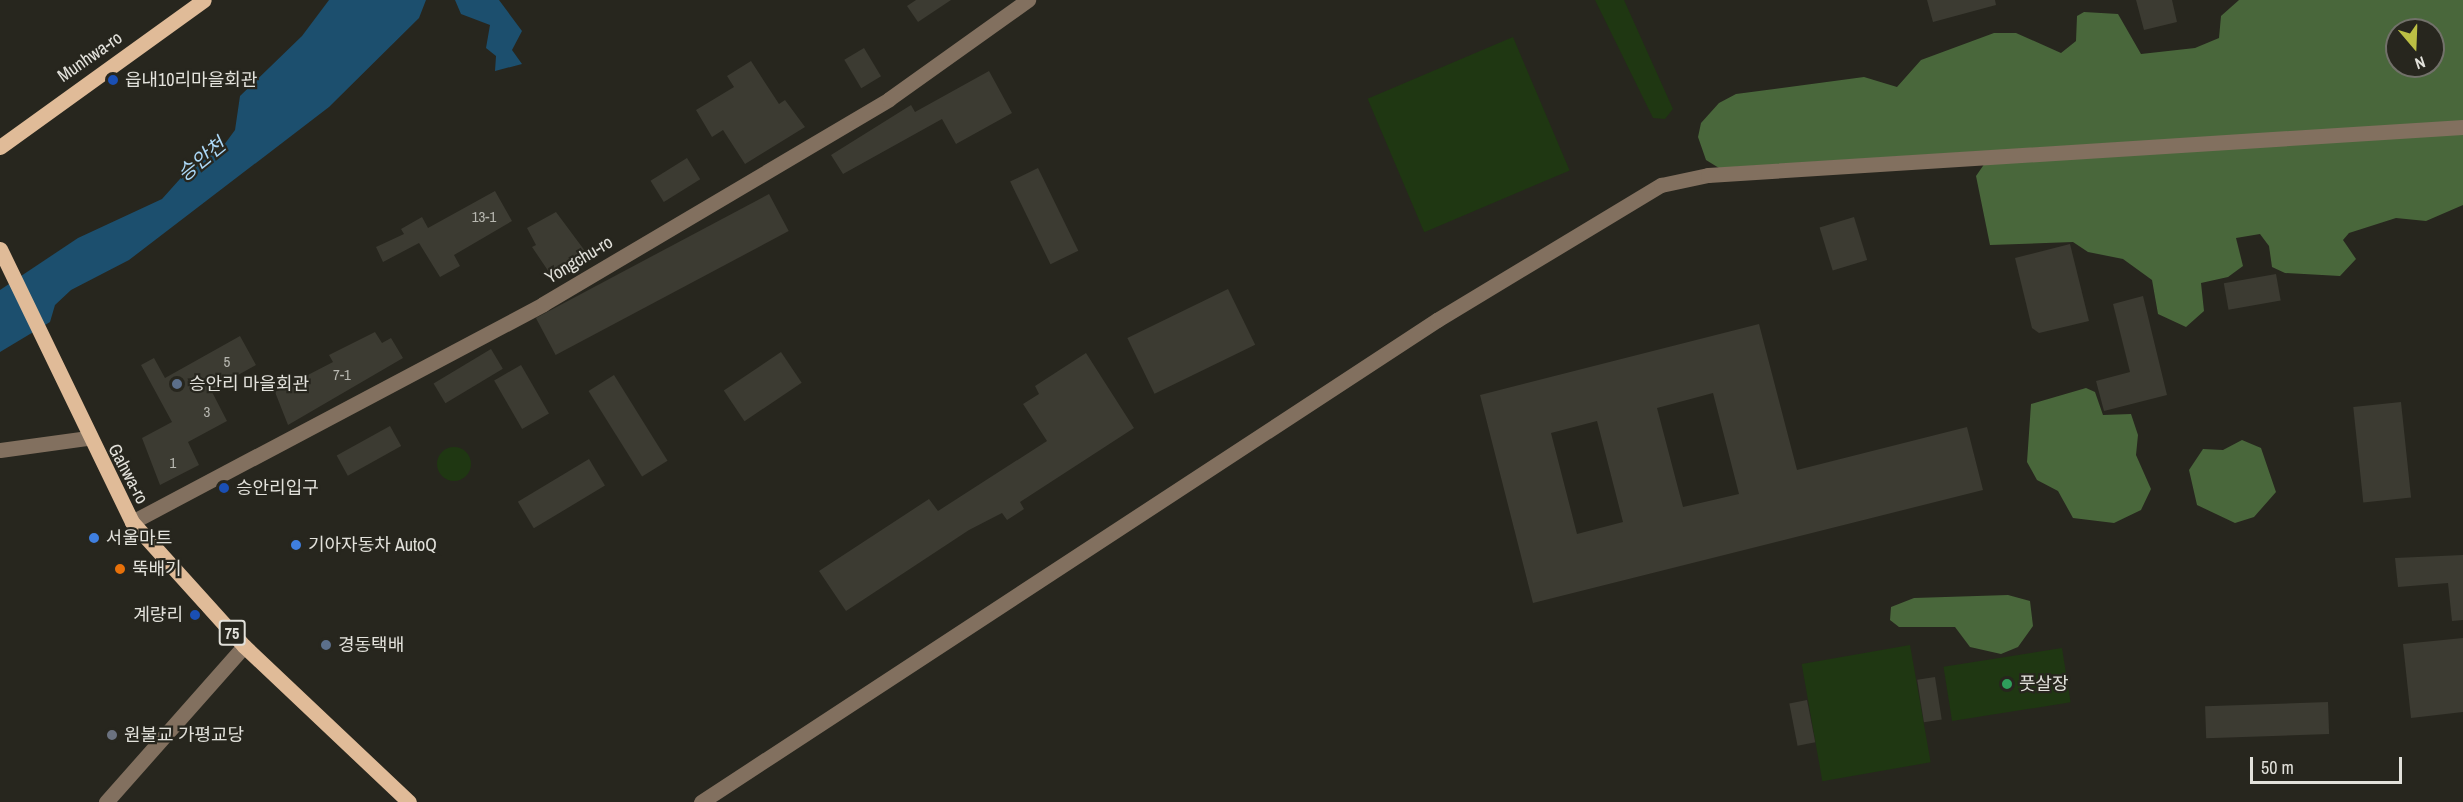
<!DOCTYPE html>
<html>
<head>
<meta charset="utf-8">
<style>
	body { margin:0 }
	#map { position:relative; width:2463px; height:802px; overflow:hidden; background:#27261e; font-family:"Archivo Narrow","Noto Sans KR",sans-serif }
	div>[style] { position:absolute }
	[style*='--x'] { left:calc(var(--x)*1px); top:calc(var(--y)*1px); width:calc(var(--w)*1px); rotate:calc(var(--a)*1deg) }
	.green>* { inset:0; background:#1f3712; transform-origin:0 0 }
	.round { border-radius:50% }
	.forest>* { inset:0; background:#49673b }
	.water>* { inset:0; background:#1c4f6e }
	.building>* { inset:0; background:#3c3b32; transform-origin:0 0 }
	.minor>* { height:15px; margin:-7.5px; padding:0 7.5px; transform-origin:7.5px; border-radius:7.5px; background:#82705f }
	.major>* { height:15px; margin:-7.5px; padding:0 7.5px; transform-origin:7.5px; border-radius:7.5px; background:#e0bb98 }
	.dots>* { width:16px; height:16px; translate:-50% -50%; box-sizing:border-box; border:3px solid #27261e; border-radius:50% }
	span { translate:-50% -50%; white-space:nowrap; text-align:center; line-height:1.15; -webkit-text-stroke:4.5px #27261e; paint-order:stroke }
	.number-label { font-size:15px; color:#b8b8b1 }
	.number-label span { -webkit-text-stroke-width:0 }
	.shield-label span { padding:2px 4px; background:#27261e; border:2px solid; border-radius:4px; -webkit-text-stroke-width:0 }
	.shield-label { font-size:16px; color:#e2e1db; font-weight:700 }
	.street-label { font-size:18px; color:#e2e1db }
	.poi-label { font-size:18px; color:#e2e1db }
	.left { translate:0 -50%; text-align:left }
	.right { translate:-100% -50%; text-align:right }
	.water-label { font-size:20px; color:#acd8f7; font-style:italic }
	.north { position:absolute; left:2385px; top:18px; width:60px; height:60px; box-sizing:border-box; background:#27261e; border:2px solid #72716a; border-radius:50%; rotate:161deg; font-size:16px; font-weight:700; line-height:24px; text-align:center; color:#e2e1db }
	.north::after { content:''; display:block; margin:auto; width:21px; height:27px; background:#bcbf44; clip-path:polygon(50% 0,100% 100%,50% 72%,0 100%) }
	.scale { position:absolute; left:2250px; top:757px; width:152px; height:27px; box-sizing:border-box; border:3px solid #e2e1db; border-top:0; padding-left:8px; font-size:18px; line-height:21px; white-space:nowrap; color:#e2e1db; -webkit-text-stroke:4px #27261e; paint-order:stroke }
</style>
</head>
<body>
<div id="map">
	<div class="green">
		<div style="clip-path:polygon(1595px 0,1624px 0,1673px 109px,1665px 119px,1653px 118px)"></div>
		<div style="left:1513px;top:37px;width:145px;height:158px;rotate:67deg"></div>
		<div class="round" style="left:437px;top:447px;width:34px;height:34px"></div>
		<div style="left:1910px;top:645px;width:119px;height:110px;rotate:80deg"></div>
		<div style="left:2062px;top:648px;width:55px;height:120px;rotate:81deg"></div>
	</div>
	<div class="forest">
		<div style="clip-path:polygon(evenodd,2239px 0,2463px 0,2463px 121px,1719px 168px,1706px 160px,1698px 137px,1701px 123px,1719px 103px,1736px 94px,1864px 77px,1897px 87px,1921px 60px,1994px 33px,2016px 33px,2061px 53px,2076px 41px,2077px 16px,2084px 12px,2118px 14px,2141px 54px,2195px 48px,2219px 38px,2221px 16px,2239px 0,2397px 30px,2433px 30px,2433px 66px,2397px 66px,2397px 30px)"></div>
		<div style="clip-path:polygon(2463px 133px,2463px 205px,2426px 221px,2396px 218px,2349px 233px,2343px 240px,2356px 259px,2340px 276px,2285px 273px,2272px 267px,2269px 246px,2260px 234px,2236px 238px,2243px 266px,2228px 277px,2201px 283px,2204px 311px,2186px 327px,2158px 314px,2152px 280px,2123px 259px,2088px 252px,2073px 242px,1990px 245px,1976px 176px,1985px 163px)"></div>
		<div style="clip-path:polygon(2086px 388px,2095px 392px,2103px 415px,2131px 414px,2138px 435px,2136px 455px,2151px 489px,2141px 510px,2114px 523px,2073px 518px,2058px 491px,2037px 480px,2027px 462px,2031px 404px)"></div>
		<div style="clip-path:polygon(2242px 440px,2261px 448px,2276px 492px,2254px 517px,2235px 523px,2197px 505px,2189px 470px,2203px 449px,2223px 450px)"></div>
		<div style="clip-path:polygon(2008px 595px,2030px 601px,2033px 626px,2018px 647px,2001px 654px,1970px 647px,1955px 627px,1899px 627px,1890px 620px,1891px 607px,1914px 598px)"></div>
	</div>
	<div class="water">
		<div style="clip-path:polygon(329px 0,426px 0,419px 18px,329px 107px,129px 260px,71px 290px,55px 305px,50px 322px,0 352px,0 290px,78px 238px,162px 199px,188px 170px,221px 149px,235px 130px,240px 96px,302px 36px)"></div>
		<div style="clip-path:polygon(455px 0,499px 0,522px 31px,512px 50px,522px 64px,495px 71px,496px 56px,486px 48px,490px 25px,461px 14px)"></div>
	</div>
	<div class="building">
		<div style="clip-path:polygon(916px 0,951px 0,918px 22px,907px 6px)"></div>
		<div style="clip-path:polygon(1927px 0,1995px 0,1996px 5px,1933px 22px)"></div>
		<div style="clip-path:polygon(2136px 0,2172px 0,2177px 22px,2144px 30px)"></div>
		<div style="left:864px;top:48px;width:33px;height:23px;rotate:59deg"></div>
		<div style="clip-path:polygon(751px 61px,779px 104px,785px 100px,805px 127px,745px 164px,723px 130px,712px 137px,696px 110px,734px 87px,727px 76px)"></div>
		<div style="clip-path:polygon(989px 71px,1012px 113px,956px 144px,942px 119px,843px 174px,831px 155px,911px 105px,915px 112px)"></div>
		<div style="left:687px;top:158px;width:25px;height:43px;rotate:58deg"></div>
		<div style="left:1038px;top:168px;width:92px;height:31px;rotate:64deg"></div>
		<div style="clip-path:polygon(495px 191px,512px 221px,454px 255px,460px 266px,440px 277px,419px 243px,383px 262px,376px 247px,404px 234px,401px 229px,422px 217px,428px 228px)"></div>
		<div style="left:769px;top:194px;width:42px;height:264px;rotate:62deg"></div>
		<div style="clip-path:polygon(556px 212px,585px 251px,553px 278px,532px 247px,536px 245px,527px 228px)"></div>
		<div style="left:1854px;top:217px;width:45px;height:36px;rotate:73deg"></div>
		<div style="clip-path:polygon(2070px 244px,2089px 321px,2039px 333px,2032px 328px,2015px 258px)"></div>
		<div style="left:2276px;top:274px;width:27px;height:53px;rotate:80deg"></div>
		<div style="left:1228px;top:289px;width:62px;height:112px;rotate:64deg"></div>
		<div style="clip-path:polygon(2143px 296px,2167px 395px,2104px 411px,2096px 381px,2130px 372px,2113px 304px)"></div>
		<div style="clip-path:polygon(evenodd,1759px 324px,1797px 470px,1967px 427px,1983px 490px,1533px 603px,1480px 395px,1759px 324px,1713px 393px,1739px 494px,1683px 507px,1657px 408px,1713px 393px,1759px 324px,1597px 421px,1623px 522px,1577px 534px,1551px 433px,1597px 421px)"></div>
		<div style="clip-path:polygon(375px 332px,382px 343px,391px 338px,403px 358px,288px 425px,275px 392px,333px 362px,329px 355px)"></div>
		<div style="clip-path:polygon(240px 336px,256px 365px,211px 390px,227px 421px,188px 442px,199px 465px,160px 485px,142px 438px,172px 422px,141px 365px,154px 358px,165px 378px)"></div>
		<div style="left:491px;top:349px;width:23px;height:67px;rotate:59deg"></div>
		<div style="left:781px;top:352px;width:37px;height:69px;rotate:56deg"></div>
		<div style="clip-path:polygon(1086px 353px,1134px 428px,1020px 502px,1024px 509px,1007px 520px,1002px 513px,969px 530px,846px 611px,819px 571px,929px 499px,938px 511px,1047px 441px,1023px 404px,1039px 394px,1035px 386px)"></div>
		<div style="left:521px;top:365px;width:56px;height:31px;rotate:60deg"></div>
		<div style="left:614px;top:375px;width:101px;height:30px;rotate:58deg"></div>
		<div style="left:2401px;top:402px;width:96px;height:48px;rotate:84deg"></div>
		<div style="left:390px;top:426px;width:23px;height:61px;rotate:61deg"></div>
		<div style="left:589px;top:459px;width:31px;height:83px;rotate:59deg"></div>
		<div style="clip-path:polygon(2463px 555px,2463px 620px,2452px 621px,2448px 583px,2398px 587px,2395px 558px)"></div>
		<div style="clip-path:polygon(2463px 638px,2463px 712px,2411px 718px,2403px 644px)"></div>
		<div style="left:1935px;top:677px;width:43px;height:18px;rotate:81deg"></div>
		<div style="left:1807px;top:700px;width:43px;height:18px;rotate:79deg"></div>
		<div style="left:2328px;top:702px;width:32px;height:123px;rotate:88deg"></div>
	</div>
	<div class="minor">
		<div style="--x:0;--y:450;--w:89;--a:-7.8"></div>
		<div style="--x:132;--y:522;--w:465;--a:-27.9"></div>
		<div style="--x:543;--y:304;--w:402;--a:-30.6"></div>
		<div style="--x:889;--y:99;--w:171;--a:-35.5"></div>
		<div style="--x:106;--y:802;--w:208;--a:-48.5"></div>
		<div style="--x:701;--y:802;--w:880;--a:-33.22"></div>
		<div style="--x:1437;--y:320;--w:262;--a:-31.1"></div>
		<div style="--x:1661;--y:185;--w:48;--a:-12"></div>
		<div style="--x:1708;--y:175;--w:757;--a:-3.64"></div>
	</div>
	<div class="major">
		<div style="--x:0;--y:147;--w:251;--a:-35.8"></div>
		<div style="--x:0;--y:249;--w:303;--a:64.2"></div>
		<div style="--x:132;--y:522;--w:167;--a:47.9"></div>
		<div style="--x:244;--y:646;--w:227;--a:43.4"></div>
	</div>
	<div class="dots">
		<div style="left:113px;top:80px;background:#1a4fb4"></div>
		<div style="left:177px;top:384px;background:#5c6f8a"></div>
		<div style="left:224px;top:488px;background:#1a4fb4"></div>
		<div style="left:94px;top:538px;background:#3f7fe0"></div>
		<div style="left:296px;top:545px;background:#3f7fe0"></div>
		<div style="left:120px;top:569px;background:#e8710a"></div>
		<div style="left:195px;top:615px;background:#1a4fb4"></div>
		<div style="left:326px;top:645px;background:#5c6f8a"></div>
		<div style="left:2007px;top:684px;background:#2e9e5b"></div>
		<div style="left:112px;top:735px;background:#6b7280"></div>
	</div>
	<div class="number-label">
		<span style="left:484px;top:217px">13-1</span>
		<span style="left:227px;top:362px">5</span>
		<span style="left:342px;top:375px">7-1</span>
		<span style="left:207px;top:412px">3</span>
		<span style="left:173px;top:463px">1</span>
	</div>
	<div class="shield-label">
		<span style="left:232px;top:633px">75</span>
	</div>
	<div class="street-label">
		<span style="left:90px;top:57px;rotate:-35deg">Munhwa-ro</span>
		<span style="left:579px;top:260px;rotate:-31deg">Yongchu-ro</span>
		<span style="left:128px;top:474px;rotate:62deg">Gahwa-ro</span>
	</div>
	<div class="poi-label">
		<span class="left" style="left:125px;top:80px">읍내10리마을회관</span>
		<span class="left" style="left:189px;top:384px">승안리 마을회관</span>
		<span class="left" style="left:236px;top:488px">승안리입구</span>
		<span class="left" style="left:106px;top:538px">서울마트</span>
		<span class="left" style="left:308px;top:545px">기아자동차 AutoQ</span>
		<span class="left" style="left:132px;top:569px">뚝배기</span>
		<span class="right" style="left:183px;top:615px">계량리</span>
		<span class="left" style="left:338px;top:645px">경동택배</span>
		<span class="left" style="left:2019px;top:684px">풋살장</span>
		<span class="left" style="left:124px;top:735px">원불교 가평교당</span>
	</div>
	<div class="water-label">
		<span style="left:201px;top:159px;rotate:-39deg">승안천</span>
	</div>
	<div class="north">N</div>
	<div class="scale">50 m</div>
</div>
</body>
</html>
